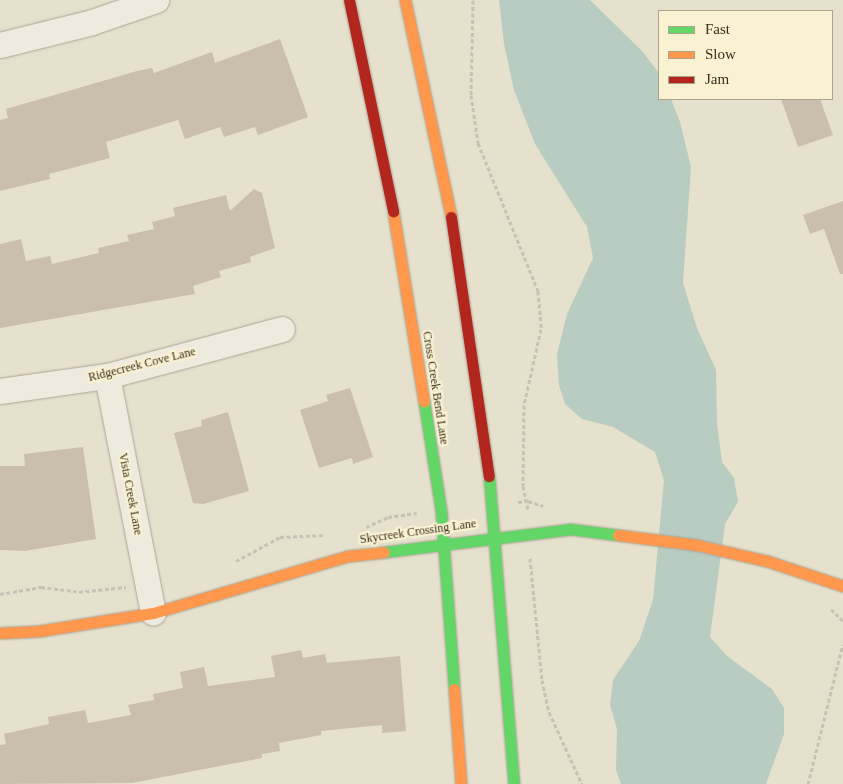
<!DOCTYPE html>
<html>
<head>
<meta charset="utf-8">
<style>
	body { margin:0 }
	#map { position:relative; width:843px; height:784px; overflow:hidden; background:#e6e1cc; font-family:"Times New Roman",serif }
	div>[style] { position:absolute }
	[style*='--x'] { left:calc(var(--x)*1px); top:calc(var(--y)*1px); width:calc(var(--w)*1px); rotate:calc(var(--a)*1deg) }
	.water>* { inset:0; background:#b8ccc2 }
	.building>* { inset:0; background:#cabfad }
	.path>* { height:3px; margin-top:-1.5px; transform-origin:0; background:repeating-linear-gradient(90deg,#c7c2b5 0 4px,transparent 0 6.5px) }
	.roads { filter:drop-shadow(0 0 1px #aba595) drop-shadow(0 0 1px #aba595) }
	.street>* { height:25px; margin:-12.5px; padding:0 12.5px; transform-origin:12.5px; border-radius:12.5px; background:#eeeade }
	.fast>* { height:11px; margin:-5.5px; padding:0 5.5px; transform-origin:5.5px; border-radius:5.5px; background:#63d668 }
	.slow>* { height:11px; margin:-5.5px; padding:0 5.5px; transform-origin:5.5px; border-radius:5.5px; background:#ff974d }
	.jam>* { height:11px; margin:-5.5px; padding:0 5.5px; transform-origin:5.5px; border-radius:5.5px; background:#b3261e }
	span { translate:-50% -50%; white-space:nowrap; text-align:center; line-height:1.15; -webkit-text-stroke:4.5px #f8f1d2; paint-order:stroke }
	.street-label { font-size:12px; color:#3b2e1d }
	.legend { position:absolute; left:658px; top:10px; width:175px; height:90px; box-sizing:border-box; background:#f8f1d2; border:1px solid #aca38a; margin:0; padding:6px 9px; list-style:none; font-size:15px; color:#3b2e1d }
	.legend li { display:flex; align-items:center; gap:10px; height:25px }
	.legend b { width:25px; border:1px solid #aca38a }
</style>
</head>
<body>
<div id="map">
	<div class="water">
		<div style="clip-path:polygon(499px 0,590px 0,642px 51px,659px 73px,659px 99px,671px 99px,680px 122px,691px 167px,683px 283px,697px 328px,716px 370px,717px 423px,722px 462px,734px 478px,738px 502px,725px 524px,710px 637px,727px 656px,772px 689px,784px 708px,784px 734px,766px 784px,621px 784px,616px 770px,617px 729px,610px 705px,613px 680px,639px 641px,653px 600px,664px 480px,655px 452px,613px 427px,582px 419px,565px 404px,559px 385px,557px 354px,567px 314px,593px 258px,587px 227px,535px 144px,514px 90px,504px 44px)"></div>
	</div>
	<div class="building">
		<div style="clip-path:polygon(280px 39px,308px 117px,258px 135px,255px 127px,224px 137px,220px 127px,185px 139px,178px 120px,106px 142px,110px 158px,49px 174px,50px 179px,0 191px,0 120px,8px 118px,6px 109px,137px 71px,152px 68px,154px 73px,212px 52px,215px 63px)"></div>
		<div style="clip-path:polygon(781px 99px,820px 99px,833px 135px,798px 147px)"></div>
		<div style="clip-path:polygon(254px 189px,262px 193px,275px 248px,250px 257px,251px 262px,219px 271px,221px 277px,193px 286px,195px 294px,0 328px,0 244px,21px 239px,26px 261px,50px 256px,52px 264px,99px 253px,98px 248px,129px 241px,127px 235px,154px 229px,152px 222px,175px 216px,173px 208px,226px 195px,230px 211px)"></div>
		<div style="clip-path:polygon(843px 201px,843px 274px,840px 274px,824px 229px,810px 234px,803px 215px)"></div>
		<div style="clip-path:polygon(350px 388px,373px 457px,353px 464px,352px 458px,319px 468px,300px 410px,328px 401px,326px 395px)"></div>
		<div style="clip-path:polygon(228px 412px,249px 491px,203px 504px,193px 503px,174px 433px,202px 426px,201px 420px)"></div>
		<div style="clip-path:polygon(83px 447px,96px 539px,25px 551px,0 550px,0 466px,25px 466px,24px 454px)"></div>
		<div style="clip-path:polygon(301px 650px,303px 658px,325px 654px,327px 663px,400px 656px,406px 731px,382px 733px,382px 725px,321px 731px,321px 735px,279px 743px,280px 751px,262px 754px,262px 758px,132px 783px,0 784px,0 745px,6px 744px,4px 734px,49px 724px,48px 717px,85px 710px,88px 723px,131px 715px,128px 705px,154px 700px,153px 694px,183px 688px,180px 672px,204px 667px,208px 686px,275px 677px,271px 656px)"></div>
	</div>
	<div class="path">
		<div style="--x:473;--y:0;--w:95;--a:91.2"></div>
		<div style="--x:471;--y:95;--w:49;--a:81.7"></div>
		<div style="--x:478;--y:143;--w:160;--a:67.9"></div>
		<div style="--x:538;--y:291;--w:38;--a:85"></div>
		<div style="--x:541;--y:329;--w:78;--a:102.6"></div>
		<div style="--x:524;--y:405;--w:81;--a:90.7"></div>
		<div style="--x:523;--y:486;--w:24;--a:78"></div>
		<div style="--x:518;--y:502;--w:10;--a:-6"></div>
		<div style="--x:528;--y:501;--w:16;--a:18"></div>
		<div style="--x:366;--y:527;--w:24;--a:-24"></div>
		<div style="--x:388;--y:517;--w:29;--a:-8"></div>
		<div style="--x:530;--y:558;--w:123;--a:84.4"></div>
		<div style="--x:542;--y:680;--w:33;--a:78"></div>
		<div style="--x:549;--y:712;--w:79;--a:65.4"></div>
		<div style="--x:236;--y:561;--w:50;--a:-28.6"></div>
		<div style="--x:280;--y:537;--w:45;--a:-2.5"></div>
		<div style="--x:0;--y:594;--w:42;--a:-9.7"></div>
		<div style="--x:41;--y:587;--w:38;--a:7"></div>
		<div style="--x:79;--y:592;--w:47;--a:-6.1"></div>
		<div style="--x:831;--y:609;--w:17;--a:45"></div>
		<div style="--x:808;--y:784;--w:144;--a:-76"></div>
	</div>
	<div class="roads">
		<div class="street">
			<div style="--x:0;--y:45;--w:95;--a:-14"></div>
			<div style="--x:92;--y:22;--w:68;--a:-19"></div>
			<div style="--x:107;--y:376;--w:241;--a:79"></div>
			<div style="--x:0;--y:391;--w:108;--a:-8"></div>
			<div style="--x:107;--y:376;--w:181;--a:-15"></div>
		</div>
		<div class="fast">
			<div style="--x:424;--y:402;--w:109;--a:81.1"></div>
			<div style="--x:441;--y:510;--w:179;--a:85.8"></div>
			<div style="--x:489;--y:476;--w:309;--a:85.4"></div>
			<div style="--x:384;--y:552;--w:187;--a:-7"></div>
			<div style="--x:570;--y:529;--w:48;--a:7.1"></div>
		</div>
		<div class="slow">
			<div style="--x:405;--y:0;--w:222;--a:78"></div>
			<div style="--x:393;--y:211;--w:193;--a:80.8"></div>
			<div style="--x:618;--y:535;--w:80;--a:7.2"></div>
			<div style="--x:697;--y:545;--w:72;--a:12.9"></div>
			<div style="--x:767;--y:561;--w:80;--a:18.2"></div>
			<div style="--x:0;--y:633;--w:39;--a:-3"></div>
			<div style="--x:39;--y:631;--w:115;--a:-9"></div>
			<div style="--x:153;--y:613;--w:203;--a:-16.3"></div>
			<div style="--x:348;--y:556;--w:36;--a:-6"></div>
			<div style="--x:454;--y:689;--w:95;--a:85.8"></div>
		</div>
		<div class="jam">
			<div style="--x:349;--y:0;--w:216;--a:78.2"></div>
			<div style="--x:451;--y:217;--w:262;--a:81.7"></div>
		</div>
	</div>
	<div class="street-label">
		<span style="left:142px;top:365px;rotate:-14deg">Ridgecreek Cove Lane</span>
		<span style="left:435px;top:388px;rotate:81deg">Cross Creek Bend Lane</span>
		<span style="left:130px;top:494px;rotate:79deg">Vista Creek Lane</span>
		<span style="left:418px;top:532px;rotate:-8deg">Skycreek Crossing Lane</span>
	</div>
	<ul class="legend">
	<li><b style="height:6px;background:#63d668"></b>Fast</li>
	<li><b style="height:6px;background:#ff974d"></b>Slow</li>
	<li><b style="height:6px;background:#b3261e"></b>Jam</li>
	</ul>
</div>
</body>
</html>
